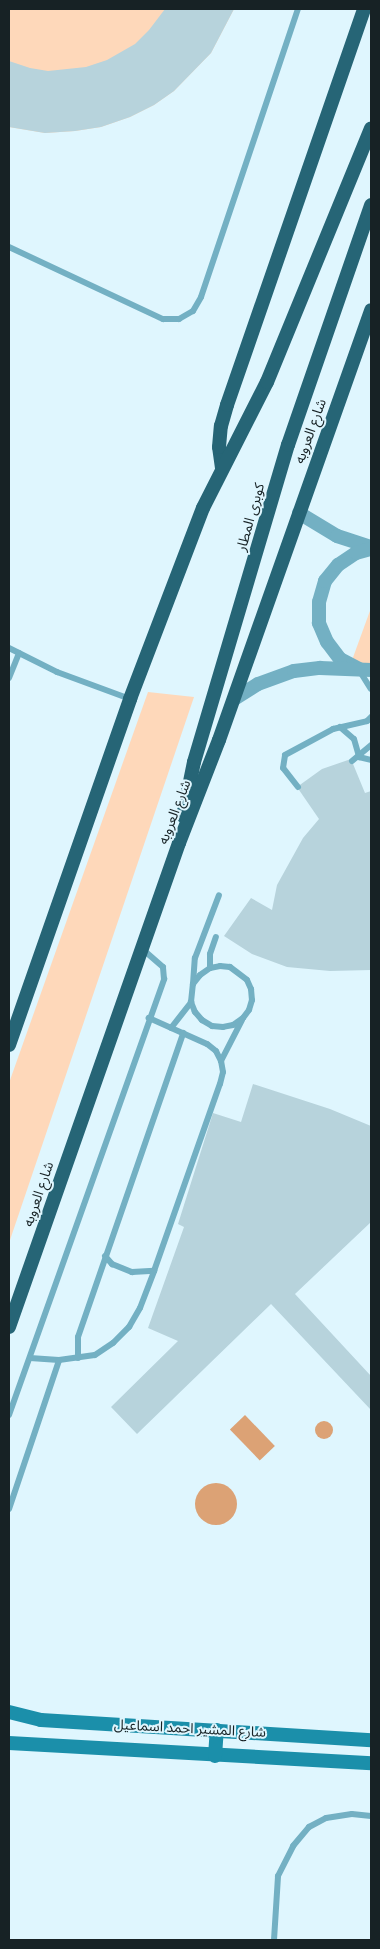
<!DOCTYPE html>
<html>
<head>
<meta charset="utf-8">
<style>
	body { margin:0 }
	#map { position:relative; width:380px; height:1949px; overflow:hidden; background:#dff6fe; font-family:"Open Sans","Noto Sans Arabic",sans-serif }
	div>[style] { position:absolute }
	[style*='--x'] { left:calc(var(--x)*1px); top:calc(var(--y)*1px); width:calc(var(--w)*1px); rotate:calc(var(--a)*1deg) }
	.green>* { inset:0; background:#fed8ba }
	.water>* { inset:0; background:#dca275; transform-origin:0 0 }
	.round { border-radius:50% }
	.building>* { inset:0; background:#b7d3dc }
	.service>* { height:6px; margin:-3px; padding:0 3px; transform-origin:3px; border-radius:3px; background:#73b0c3 }
	.tertiary>* { height:14px; margin:-7px; padding:0 7px; transform-origin:7px; border-radius:7px; background:#73b0c3 }
	.secondary>* { height:14px; margin:-7px; padding:0 7px; transform-origin:7px; border-radius:7px; background:#1b8faa }
	.trunk>* { height:14px; margin:-7px; padding:0 7px; transform-origin:7px; border-radius:7px; background:#266576 }
	span { translate:-50% -50%; white-space:nowrap; text-align:center; line-height:1.15; -webkit-text-stroke:4px #dff6fe; paint-order:stroke }
	.street-label { font-size:14px; color:#172225 }
	.frame { position:absolute; inset:0; border:10px solid #172225; pointer-events:none }
</style>
</head>
<body>
<div id="map">
	<div class="green">
		<div style="clip-path:polygon(9px 9px,234px 9px,211px 53px,174px 91px,154px 105px,130px 117px,101px 127px,75px 131px,45px 133px,9px 127px)"></div>
		<div style="clip-path:polygon(371px 608px,371px 664px,351px 663px)"></div>
		<div style="clip-path:polygon(148px 692px,194px 697px,9px 1243px,9px 1083px)"></div>
	</div>
	<div class="water">
		<div style="left:245px;top:1415px;width:43px;height:21px;rotate:46deg"></div>
		<div class="round" style="left:315px;top:1421px;width:18px;height:18px"></div>
		<div class="round" style="left:195px;top:1483px;width:42px;height:42px"></div>
	</div>
	<div class="building">
		<div style="clip-path:polygon(165px 9px,234px 9px,211px 53px,174px 91px,154px 105px,130px 117px,101px 127px,75px 131px,45px 133px,9px 127px,9px 61px,30px 68px,48px 71px,86px 67px,107px 60px,135px 44px,149px 30px)"></div>
		<div style="clip-path:polygon(351px 759px,365px 793px,371px 791px,371px 970px,330px 971px,287px 967px,252px 954px,224px 936px,251px 898px,272px 910px,277px 885px,303px 838px,319px 819px,297px 787px,322px 769px)"></div>
		<div style="clip-path:polygon(253px 1084px,330px 1109px,371px 1126px,371px 1222px,295px 1294px,371px 1376px,371px 1410px,271px 1304px,137px 1434px,111px 1407px,178px 1341px,148px 1328px,184px 1227px,178px 1224px,213px 1113px,241px 1122px)"></div>
	</div>
	<div class="service">
		<div style="--x:9;--y:247;--w:170;--a:25.1"></div>
		<div style="--x:163;--y:319;--w:16;--a:0"></div>
		<div style="--x:179;--y:319;--w:16;--a:-30"></div>
		<div style="--x:193;--y:311;--w:16;--a:-60"></div>
		<div style="--x:201;--y:297;--w:304;--a:-71.4"></div>
		<div style="--x:9;--y:648;--w:54;--a:26.6"></div>
		<div style="--x:57;--y:672;--w:78;--a:20.3"></div>
		<div style="--x:359;--y:670;--w:22;--a:58"></div>
		<div style="--x:9;--y:678;--w:27;--a:-68"></div>
		<div style="--x:340;--y:727;--w:18;--a:41"></div>
		<div style="--x:354;--y:739;--w:19;--a:74"></div>
		<div style="--x:359;--y:757;--w:12;--a:14"></div>
		<div style="--x:352;--y:761;--w:25;--a:-40"></div>
		<div style="--x:298;--y:787;--w:24;--a:-128"></div>
		<div style="--x:283;--y:768;--w:13;--a:-81"></div>
		<div style="--x:285;--y:755;--w:55;--a:-28.4"></div>
		<div style="--x:333;--y:729;--w:35;--a:-13"></div>
		<div style="--x:367;--y:721;--w:6;--a:-45"></div>
		<div style="--x:210;--y:968;--w:14;--a:-90"></div>
		<div style="--x:210;--y:954;--w:18;--a:-71"></div>
		<div style="--x:193;--y:984;--w:26;--a:-86"></div>
		<div style="--x:195;--y:958;--w:67;--a:-69.1"></div>
		<div style="--x:171;--y:1028;--w:33;--a:-52"></div>
		<div style="--x:191;--y:1002;--w:18;--a:-84"></div>
		<div style="--x:193;--y:984;--w:11;--a:-52"></div>
		<div style="--x:200;--y:975;--w:12;--a:-35"></div>
		<div style="--x:210;--y:968;--w:10;--a:-11"></div>
		<div style="--x:220;--y:966;--w:10;--a:6"></div>
		<div style="--x:230;--y:967;--w:21;--a:37"></div>
		<div style="--x:247;--y:980;--w:10;--a:66"></div>
		<div style="--x:251;--y:989;--w:11;--a:85"></div>
		<div style="--x:252;--y:1000;--w:10;--a:107"></div>
		<div style="--x:249;--y:1010;--w:10;--a:127"></div>
		<div style="--x:243;--y:1018;--w:12;--a:145"></div>
		<div style="--x:233;--y:1025;--w:10;--a:169"></div>
		<div style="--x:223;--y:1027;--w:11;--a:-175"></div>
		<div style="--x:212;--y:1026;--w:12;--a:-149"></div>
		<div style="--x:202;--y:1020;--w:11;--a:-131"></div>
		<div style="--x:195;--y:1012;--w:11;--a:-112"></div>
		<div style="--x:221;--y:1061;--w:46;--a:-62.9"></div>
		<div style="--x:105;--y:1256;--w:11;--a:49"></div>
		<div style="--x:112;--y:1264;--w:22;--a:22"></div>
		<div style="--x:132;--y:1272;--w:22;--a:-3"></div>
		<div style="--x:30;--y:1358;--w:29;--a:4"></div>
		<div style="--x:59;--y:1360;--w:36;--a:-8"></div>
		<div style="--x:95;--y:1355;--w:22;--a:-34"></div>
		<div style="--x:113;--y:1343;--w:23;--a:-45"></div>
		<div style="--x:129;--y:1327;--w:22;--a:-60"></div>
		<div style="--x:140;--y:1308;--w:40;--a:-69"></div>
		<div style="--x:154;--y:1271;--w:198;--a:-70.6"></div>
		<div style="--x:220;--y:1084;--w:12;--a:-76"></div>
		<div style="--x:223;--y:1072;--w:11;--a:-100"></div>
		<div style="--x:221;--y:1061;--w:11;--a:-117"></div>
		<div style="--x:216;--y:1051;--w:11;--a:-142"></div>
		<div style="--x:207;--y:1044;--w:64;--a:-155.9"></div>
		<div style="--x:78;--y:1358;--w:21;--a:-90"></div>
		<div style="--x:78;--y:1337;--w:322;--a:-70.9"></div>
		<div style="--x:9;--y:1415;--w:463;--a:-70.4"></div>
		<div style="--x:164;--y:979;--w:12;--a:-95"></div>
		<div style="--x:163;--y:967;--w:28;--a:-139"></div>
		<div style="--x:9;--y:1509;--w:157;--a:-71.4"></div>
		<div style="--x:274;--y:1940;--w:64;--a:-86.4"></div>
		<div style="--x:278;--y:1876;--w:34;--a:-63"></div>
		<div style="--x:293;--y:1846;--w:25;--a:-50"></div>
		<div style="--x:309;--y:1827;--w:19;--a:-28"></div>
		<div style="--x:326;--y:1818;--w:26;--a:-9"></div>
		<div style="--x:352;--y:1814;--w:19;--a:6"></div>
	</div>
	<div class="tertiary">
		<div style="--x:299;--y:513;--w:44;--a:31.2"></div>
		<div style="--x:337;--y:536;--w:36;--a:18"></div>
		<div style="--x:359;--y:669;--w:21;--a:-152"></div>
		<div style="--x:340;--y:659;--w:21;--a:-127"></div>
		<div style="--x:327;--y:642;--w:21;--a:-113"></div>
		<div style="--x:319;--y:623;--w:21;--a:-90"></div>
		<div style="--x:319;--y:602;--w:22;--a:-74"></div>
		<div style="--x:325;--y:581;--w:21;--a:-51"></div>
		<div style="--x:338;--y:565;--w:22;--a:-34"></div>
		<div style="--x:356;--y:553;--w:16;--a:-15"></div>
		<div style="--x:234;--y:699;--w:28;--a:-32"></div>
		<div style="--x:258;--y:684;--w:38;--a:-20"></div>
		<div style="--x:294;--y:671;--w:26;--a:-7"></div>
		<div style="--x:320;--y:668;--w:51;--a:2.2"></div>
	</div>
	<div class="secondary">
		<div style="--x:9;--y:1712;--w:33;--a:14"></div>
		<div style="--x:41;--y:1720;--w:331;--a:3.5"></div>
		<div style="--x:9;--y:1743;--w:363;--a:3.2"></div>
		<div style="--x:215;--y:1756;--w:26;--a:-86"></div>
	</div>
	<div class="trunk">
		<div style="--x:222;--y:468;--w:21;--a:-98"></div>
		<div style="--x:219;--y:447;--w:21;--a:-85"></div>
		<div style="--x:221;--y:426;--w:22;--a:-74"></div>
		<div style="--x:227;--y:405;--w:419;--a:-70.9"></div>
		<div style="--x:183;--y:816;--w:55;--a:-78.5"></div>
		<div style="--x:194;--y:762;--w:331;--a:-73.5"></div>
		<div style="--x:288;--y:445;--w:254;--a:-70.9"></div>
		<div style="--x:9;--y:1045;--w:367;--a:-70.7"></div>
		<div style="--x:130;--y:699;--w:204;--a:-69.1"></div>
		<div style="--x:203;--y:508;--w:141;--a:-63.1"></div>
		<div style="--x:267;--y:382;--w:274;--a:-67.7"></div>
		<div style="--x:9;--y:1327;--w:513;--a:-70.65"></div>
		<div style="--x:179;--y:843;--w:110;--a:-68.8"></div>
		<div style="--x:219;--y:740;--w:456;--a:-70.5"></div>
	</div>
	<div class="street-label">
		<span style="left:310px;top:431px;rotate:-70deg">شارع العروبه</span>
		<span style="left:250px;top:517px;rotate:-74deg">كوبرى المطار</span>
		<span style="left:174px;top:812px;rotate:-69deg">شارع العروبه</span>
		<span style="left:38px;top:1194px;rotate:-71deg">شارع العروبه</span>
		<span style="left:190px;top:1728px;rotate:3deg">شارع المشير احمد اسماعيل</span>
	</div>
	<div class="frame"></div>
</div>
</body>
</html>
